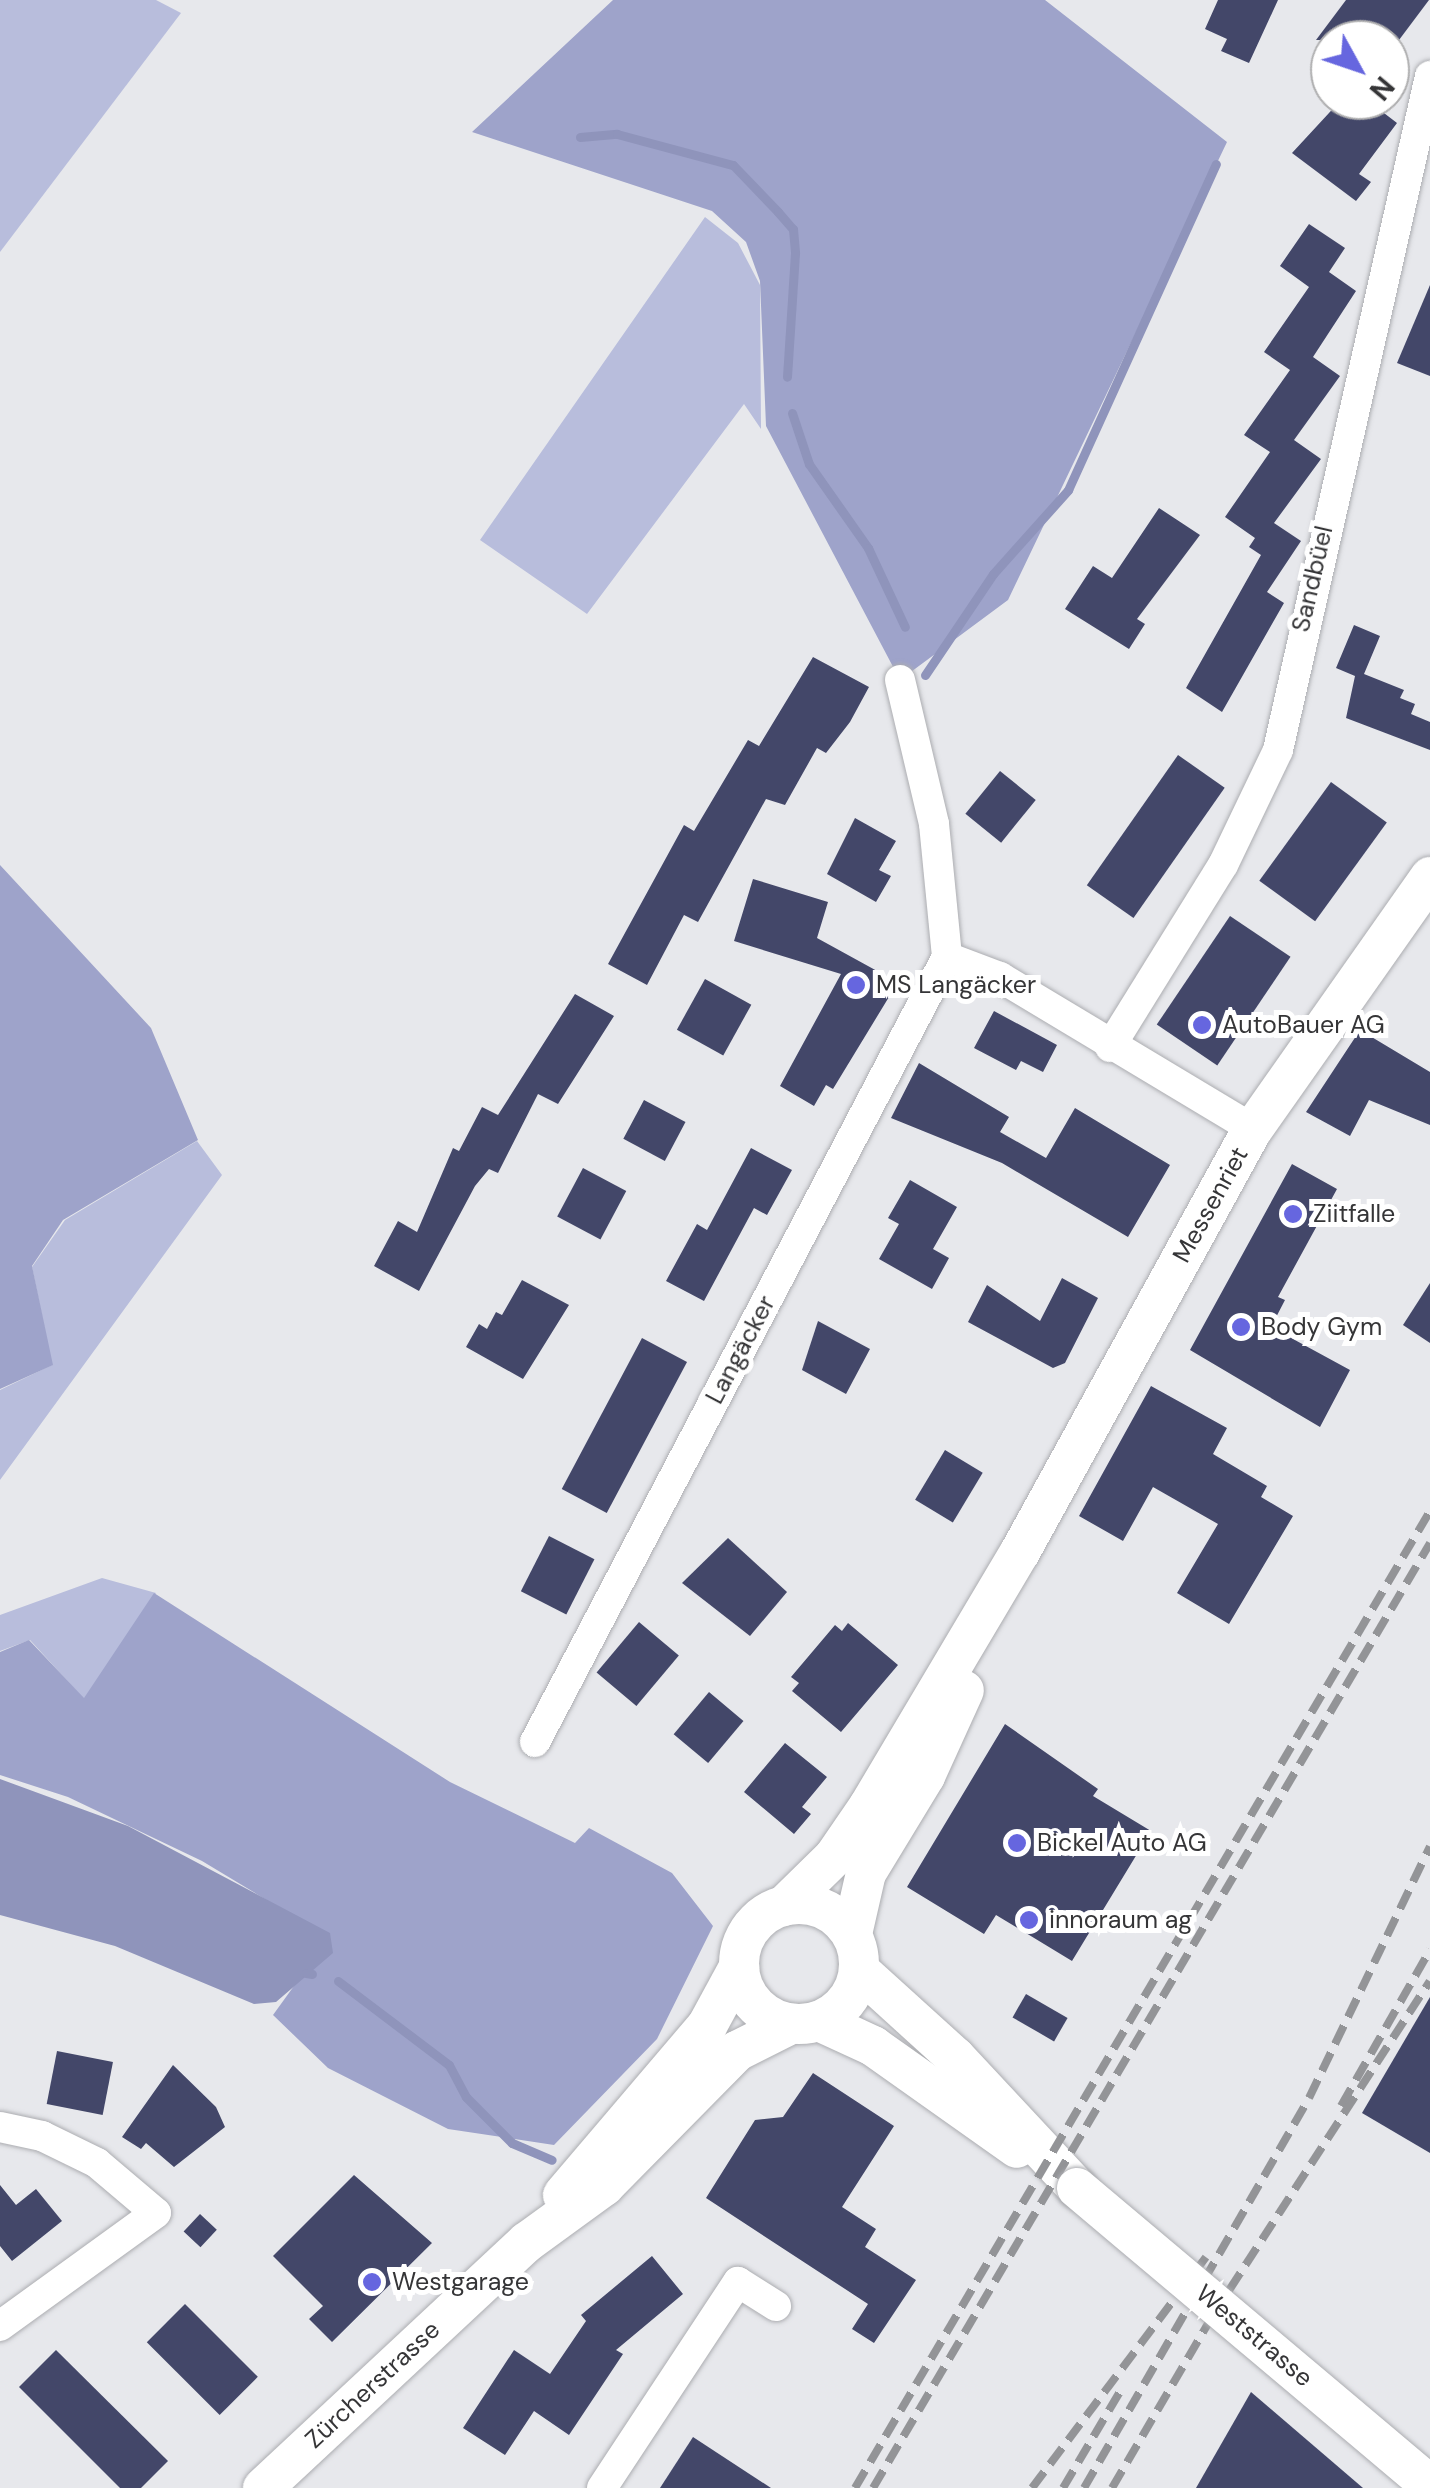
<!DOCTYPE html>
<html>
<head>
<meta charset="utf-8">
<style>
	body { margin:0 }
	#map { position:relative; width:1430px; height:2488px; overflow:hidden; background:#e7e8ec; font-family:"DM Sans",sans-serif }
	div>[style] { position:absolute }
	[style*='--x'] { left:calc(var(--x)*1px); top:calc(var(--y)*1px); width:calc(var(--w)*1px); rotate:calc(var(--a)*1deg) }
	.green>* { inset:0; background:#b8bddc }
	.forest>* { inset:0; background:#9ea3ca }
	.water>* { inset:0; background:#8f94bb }
	.stream>* { height:9px; margin:-4.5px; padding:0 4.5px; transform-origin:4.5px; border-radius:4.5px; background:#8f94bb }
	.building>* { inset:0; background:#434769; transform-origin:0 0 }
	.roads { filter:drop-shadow(0 0 2px #acadb1) drop-shadow(0 0 2px #acadb1) }
	.minor>* { height:30px; margin:-15px; padding:0 15px; transform-origin:15px; border-radius:15px; background:#fff }
	.major>* { height:40px; margin:-20px; padding:0 20px; transform-origin:20px; border-radius:20px; background:#fff }
	.major>.ring { margin:-20px; padding:0; box-sizing:content-box; background:none; border:40px solid #fff; border-radius:50% }
	.rail>* { height:8px; margin-top:-4px; transform-origin:0; background:repeating-linear-gradient(90deg,#939497 0 20px,transparent 0 30px) }
	.bridges { filter:drop-shadow(0 0 2px #acadb1) drop-shadow(0 0 2px #acadb1) }
	.major-bridge>* { height:40px; margin:-20px; padding:0 20px; transform-origin:20px; border-radius:20px; background:#fff }
	.dots>* { width:28px; height:28px; translate:-50% -50%; box-sizing:border-box; border:5px solid #fff; border-radius:50% }
	span { translate:-50% -50%; white-space:nowrap; text-align:center; line-height:1.15; -webkit-text-stroke:10px #fff; paint-order:stroke }
	.street-label { font-size:25px; color:#353537 }
	.poi-label { font-size:25px; color:#353537 }
	.left { translate:0 -50%; text-align:left }
	.north { position:absolute; left:1310px; top:20px; width:100px; height:100px; box-sizing:border-box; background:#fff; border:2px solid #aeaeaf; border-radius:50%; rotate:130deg; font-size:28px; font-weight:700; line-height:40px; text-align:center; color:#353537 }
	.north::after { content:''; display:block; margin:auto; width:35px; height:45px; background:#6666df; clip-path:polygon(50% 0,100% 100%,50% 72%,0 100%) }
</style>
</head>
<body>
<div id="map">
	<div class="green">
		<div style="clip-path:polygon(0 0,156px 0,181px 13px,0 252px)"></div>
		<div style="clip-path:polygon(705px 217px,738px 243px,760px 285px,761px 429px,744px 404px,587px 614px,480px 540px)"></div>
		<div style="clip-path:polygon(197px 1141px,222px 1175px,0 1480px,0 1390px,52px 1365px,32px 1267px,65px 1220px)"></div>
		<div style="clip-path:polygon(102px 1578px,156px 1593px,84px 1699px,30px 1640px,0 1651px,0 1615px)"></div>
	</div>
	<div class="forest">
		<div style="clip-path:polygon(613px 0,1045px 0,1227px 142px,1008px 600px,900px 680px,766px 426px,760px 281px,746px 242px,712px 211px,472px 132px)"></div>
		<div style="clip-path:polygon(0 865px,151px 1028px,198px 1140px,63px 1220px,32px 1266px,53px 1365px,0 1389px)"></div>
		<div style="clip-path:polygon(154px 1593px,450px 1782px,575px 1843px,589px 1828px,672px 1873px,713px 1926px,657px 2039px,554px 2145px,448px 2129px,328px 2068px,273px 2015px,325px 1943px,303px 1922px,202px 1861px,68px 1797px,0 1775px,0 1652px,29px 1640px,84px 1698px)"></div>
	</div>
	<div class="water">
		<div style="clip-path:polygon(0 1779px,128px 1826px,330px 1933px,333px 1953px,276px 2002px,254px 2004px,115px 1946px,0 1915px)"></div>
	</div>
	<div class="stream">
		<div style="--x:580;--y:137;--w:37;--a:-5"></div>
		<div style="--x:617;--y:134;--w:120;--a:15"></div>
		<div style="--x:733;--y:165;--w:65;--a:46.2"></div>
		<div style="--x:778;--y:212;--w:23;--a:49"></div>
		<div style="--x:793;--y:229;--w:24;--a:85"></div>
		<div style="--x:795;--y:253;--w:124;--a:93.7"></div>
		<div style="--x:792;--y:413;--w:54;--a:71.6"></div>
		<div style="--x:809;--y:464;--w:103;--a:54.9"></div>
		<div style="--x:868;--y:548;--w:87;--a:64.9"></div>
		<div style="--x:925;--y:675;--w:122;--a:-56"></div>
		<div style="--x:993;--y:574;--w:113;--a:-48.2"></div>
		<div style="--x:1068;--y:490;--w:358;--a:-65.6"></div>
		<div style="--x:306;--y:1973;--w:6;--a:9"></div>
		<div style="--x:338;--y:1981;--w:139;--a:37.1"></div>
		<div style="--x:449;--y:2065;--w:36;--a:62"></div>
		<div style="--x:466;--y:2097;--w:65;--a:45"></div>
		<div style="--x:512;--y:2143;--w:43;--a:23"></div>
	</div>
	<div class="building">
		<div style="clip-path:polygon(1218px 0,1278px 0,1249px 63px,1221px 51px,1227px 39px,1205px 29px)"></div>
		<div style="clip-path:polygon(1346px 0,1429px 0,1399px 40px,1316px 40px)"></div>
		<div style="clip-path:polygon(1341px 100px,1367px 100px,1397px 123px,1359px 174px,1371px 182px,1356px 201px,1292px 153px)"></div>
		<div style="clip-path:polygon(1309px 224px,1345px 248px,1329px 272px,1356px 291px,1313px 357px,1340px 376px,1294px 440px,1321px 459px,1274px 523px,1301px 541px,1267px 592px,1284px 603px,1222px 712px,1186px 688px,1261px 555px,1249px 547px,1255px 538px,1225px 517px,1270px 452px,1244px 435px,1290px 370px,1264px 352px,1309px 287px,1280px 266px)"></div>
		<div style="clip-path:polygon(1430px 285px,1430px 376px,1397px 363px)"></div>
		<div style="clip-path:polygon(1159px 508px,1200px 535px,1137px 619px,1145px 624px,1129px 649px,1065px 609px,1093px 566px,1112px 578px)"></div>
		<div style="clip-path:polygon(1354px 625px,1380px 636px,1364px 674px,1404px 690px,1400px 698px,1415px 704px,1411px 714px,1430px 722px,1430px 750px,1346px 718px,1355px 676px,1336px 668px)"></div>
		<div style="clip-path:polygon(813px 657px,869px 687px,850px 722px,826px 753px,817px 748px,785px 805px,766px 799px,698px 922px,684px 915px,647px 985px,608px 964px,684px 825px,694px 831px,748px 740px,759px 746px)"></div>
		<div style="left:1178px;top:755px;width:57px;height:159px;rotate:35deg"></div>
		<div style="left:1000px;top:771px;width:46px;height:55px;rotate:39deg"></div>
		<div style="left:1331px;top:782px;width:69px;height:122px;rotate:36deg"></div>
		<div style="clip-path:polygon(855px 818px,896px 841px,879px 870px,891px 876px,876px 902px,827px 874px)"></div>
		<div style="clip-path:polygon(753px 879px,828px 902px,817px 938px,888px 977px,879px 985px,892px 992px,833px 1089px,826px 1085px,814px 1106px,780px 1086px,841px 974px,734px 941px)"></div>
		<div style="left:1230px;top:916px;width:73px;height:131px;rotate:34deg"></div>
		<div style="left:705px;top:979px;width:53px;height:58px;rotate:29deg"></div>
		<div style="clip-path:polygon(575px 994px,614px 1016px,558px 1104px,538px 1094px,498px 1173px,489px 1169px,475px 1186px,419px 1291px,374px 1266px,398px 1221px,417px 1232px,453px 1148px,459px 1151px,482px 1107px,498px 1115px)"></div>
		<div style="clip-path:polygon(994px 1011px,1057px 1045px,1043px 1072px,1021px 1061px,1016px 1070px,974px 1048px)"></div>
		<div style="clip-path:polygon(1360px 1030px,1430px 1072px,1430px 1125px,1369px 1100px,1350px 1136px,1306px 1112px)"></div>
		<div style="clip-path:polygon(919px 1063px,1009px 1117px,1000px 1132px,1046px 1158px,1075px 1108px,1170px 1165px,1128px 1237px,1002px 1163px,891px 1118px)"></div>
		<div style="left:644px;top:1100px;width:47px;height:44px;rotate:28deg"></div>
		<div style="clip-path:polygon(751px 1148px,792px 1170px,767px 1215px,754px 1208px,704px 1301px,666px 1281px,697px 1224px,707px 1230px)"></div>
		<div style="clip-path:polygon(1292px 1164px,1337px 1189px,1278px 1297px,1285px 1300px,1271px 1327px,1350px 1370px,1320px 1427px,1190px 1350px)"></div>
		<div style="left:583px;top:1168px;width:49px;height:55px;rotate:28deg"></div>
		<div style="clip-path:polygon(910px 1180px,957px 1207px,933px 1249px,949px 1258px,932px 1289px,879px 1259px,899px 1224px,888px 1218px)"></div>
		<div style="clip-path:polygon(1062px 1278px,1098px 1298px,1065px 1363px,1053px 1368px,968px 1322px,987px 1285px,1040px 1321px)"></div>
		<div style="clip-path:polygon(522px 1280px,569px 1305px,523px 1379px,466px 1347px,479px 1324px,487px 1329px,496px 1312px,502px 1315px)"></div>
		<div style="clip-path:polygon(1430px 1283px,1430px 1343px,1403px 1325px)"></div>
		<div style="clip-path:polygon(818px 1321px,870px 1349px,846px 1394px,802px 1370px)"></div>
		<div style="left:642px;top:1338px;width:51px;height:171px;rotate:28deg"></div>
		<div style="clip-path:polygon(1151px 1386px,1227px 1428px,1213px 1454px,1267px 1486px,1261px 1497px,1293px 1516px,1229px 1624px,1177px 1593px,1218px 1524px,1153px 1487px,1123px 1541px,1079px 1516px)"></div>
		<div style="left:945px;top:1450px;width:44px;height:58px;rotate:31deg"></div>
		<div style="left:549px;top:1536px;width:51px;height:62px;rotate:27deg"></div>
		<div style="clip-path:polygon(728px 1538px,787px 1592px,750px 1636px,682px 1583px)"></div>
		<div style="left:639px;top:1622px;width:52px;height:66px;rotate:40deg"></div>
		<div style="clip-path:polygon(848px 1623px,898px 1665px,841px 1732px,792px 1691px,799px 1683px,791px 1677px,835px 1625px,842px 1631px)"></div>
		<div style="left:709px;top:1692px;width:45px;height:55px;rotate:40deg"></div>
		<div style="clip-path:polygon(1005px 1724px,1098px 1789px,1093px 1796px,1151px 1831px,1072px 1961px,996px 1915px,984px 1934px,907px 1887px)"></div>
		<div style="clip-path:polygon(785px 1743px,827px 1777px,802px 1807px,811px 1814px,794px 1834px,744px 1792px)"></div>
		<div style="left:1026px;top:1994px;width:48px;height:27px;rotate:30deg"></div>
		<div style="clip-path:polygon(1430px 1997px,1430px 2153px,1362px 2113px)"></div>
		<div style="left:57px;top:2051px;width:57px;height:54px;rotate:11deg"></div>
		<div style="clip-path:polygon(173px 2065px,216px 2107px,225px 2127px,174px 2167px,146px 2143px,141px 2149px,122px 2137px)"></div>
		<div style="clip-path:polygon(813px 2073px,894px 2126px,842px 2207px,876px 2229px,865px 2247px,916px 2280px,874px 2343px,852px 2329px,868px 2304px,706px 2198px,755px 2120px,783px 2117px)"></div>
		<div style="clip-path:polygon(354px 2175px,432px 2243px,332px 2342px,309px 2319px,323px 2306px,273px 2256px)"></div>
		<div style="clip-path:polygon(0 2185px,16px 2205px,36px 2189px,62px 2221px,12px 2261px,0 2246px)"></div>
		<div style="left:200px;top:2214px;width:23px;height:24px;rotate:43deg"></div>
		<div style="clip-path:polygon(652px 2256px,683px 2294px,616px 2350px,623px 2354px,569px 2435px,534px 2411px,505px 2455px,463px 2428px,514px 2350px,550px 2374px,586px 2321px,581px 2315px)"></div>
		<div style="left:185px;top:2304px;width:103px;height:54px;rotate:45deg"></div>
		<div style="clip-path:polygon(56px 2350px,168px 2461px,141px 2488px,120px 2488px,19px 2387px)"></div>
		<div style="clip-path:polygon(1251px 2392px,1363px 2488px,1196px 2488px)"></div>
		<div style="clip-path:polygon(693px 2437px,771px 2488px,660px 2488px)"></div>
	</div>
	<div class="roads">
		<div class="minor">
			<div style="--x:900;--y:680;--w:148;--a:76.7"></div>
			<div style="--x:934;--y:824;--w:134;--a:84.4"></div>
			<div style="--x:1110;--y:1047;--w:214;--a:-58.2"></div>
			<div style="--x:1223;--y:865;--w:127;--a:-64.4"></div>
			<div style="--x:1278;--y:750;--w:691;--a:-77.29"></div>
			<div style="--x:535;--y:1742;--w:887;--a:-62.31"></div>
			<div style="--x:947;--y:957;--w:57;--a:20.7"></div>
			<div style="--x:1000;--y:977;--w:295;--a:31"></div>
			<div style="--x:0;--y:2127;--w:43;--a:12.1"></div>
			<div style="--x:42;--y:2136;--w:61;--a:26.1"></div>
			<div style="--x:97;--y:2163;--w:77;--a:40.3"></div>
			<div style="--x:156;--y:2213;--w:193;--a:144.1"></div>
			<div style="--x:602;--y:2488;--w:247;--a:-56.6"></div>
			<div style="--x:738;--y:2282;--w:45;--a:32.3"></div>
		</div>
		<div class="major">
			<div class="ring" style="left:739px;top:1904px;width:80px;height:80px"></div>
			<div style="--x:784;--y:1906;--w:70;--a:-44.4"></div>
			<div style="--x:834;--y:1857;--w:62;--a:-55.5"></div>
			<div style="--x:869;--y:1806;--w:295;--a:-59.3"></div>
			<div style="--x:1020;--y:1552;--w:483;--a:-61.2"></div>
			<div style="--x:1253;--y:1129;--w:308;--a:-54.9"></div>
			<div style="--x:852;--y:1934;--w:63;--a:-77.1"></div>
			<div style="--x:866;--y:1873;--w:114;--a:-58.7"></div>
			<div style="--x:925;--y:1776;--w:94;--a:-65.6"></div>
			<div style="--x:859;--y:1970;--w:130;--a:42.2"></div>
			<div style="--x:955;--y:2057;--w:179;--a:47"></div>
			<div style="--x:819;--y:2021;--w:60;--a:24.8"></div>
			<div style="--x:873;--y:2046;--w:176;--a:35.3"></div>
			<div style="--x:563;--y:2195;--w:222;--a:-49.6"></div>
			<div style="--x:707;--y:2026;--w:67;--a:-61.5"></div>
			<div style="--x:263;--y:2488;--w:361;--a:-43"></div>
			<div style="--x:527;--y:2242;--w:95;--a:-36"></div>
			<div style="--x:604;--y:2186;--w:190;--a:-45.4"></div>
			<div style="--x:737;--y:2051;--w:60;--a:-26.6"></div>
		</div>
	</div>
	<div class="rail">
		<div style="--x:1341;--y:2106;--w:180;--a:-60.3"></div>
		<div style="--x:855;--y:2488;--w:1134;--a:-59.52"></div>
		<div style="--x:873;--y:2488;--w:1097;--a:-59.48"></div>
		<div style="--x:1032;--y:2488;--w:289;--a:-53"></div>
		<div style="--x:1063;--y:2488;--w:114;--a:-59.4"></div>
		<div style="--x:1084;--y:2488;--w:450;--a:-60"></div>
		<div style="--x:1309;--y:2098;--w:279;--a:-64.3"></div>
		<div style="--x:1112;--y:2488;--w:200;--a:-59.7"></div>
		<div style="--x:1213;--y:2315;--w:398;--a:-57"></div>
	</div>
	<div class="bridges">
		<div class="major-bridge">
			<div style="--x:1077;--y:2188;--w:461;--a:40.1"></div>
		</div>
	</div>
	<div class="dots">
		<div style="left:856px;top:985px;background:#6666df"></div>
		<div style="left:1202px;top:1025px;background:#6666df"></div>
		<div style="left:1293px;top:1214px;background:#6666df"></div>
		<div style="left:1241px;top:1327px;background:#6666df"></div>
		<div style="left:1017px;top:1843px;background:#6666df"></div>
		<div style="left:1029px;top:1920px;background:#6666df"></div>
		<div style="left:372px;top:2282px;background:#6666df"></div>
	</div>
	<div class="street-label">
		<span style="left:1313px;top:579px;rotate:-77deg">Sandbüel</span>
		<span style="left:1211px;top:1205px;rotate:-61deg">Messenriet</span>
		<span style="left:741px;top:1350px;rotate:-62deg">Langäcker</span>
		<span style="left:1254px;top:2336px;rotate:40deg">Weststrasse</span>
		<span style="left:373px;top:2385px;rotate:-43deg">Zürcherstrasse</span>
	</div>
	<div class="poi-label">
		<span class="left" style="left:876px;top:985px">MS Langäcker</span>
		<span class="left" style="left:1222px;top:1025px">AutoBauer AG</span>
		<span class="left" style="left:1313px;top:1214px">Ziitfalle</span>
		<span class="left" style="left:1261px;top:1327px">Body Gym</span>
		<span class="left" style="left:1037px;top:1843px">Bickel Auto AG</span>
		<span class="left" style="left:1049px;top:1920px">innoraum ag</span>
		<span class="left" style="left:392px;top:2282px">Westgarage</span>
	</div>
	<div class="north">N</div>
</div>
</body>
</html>
